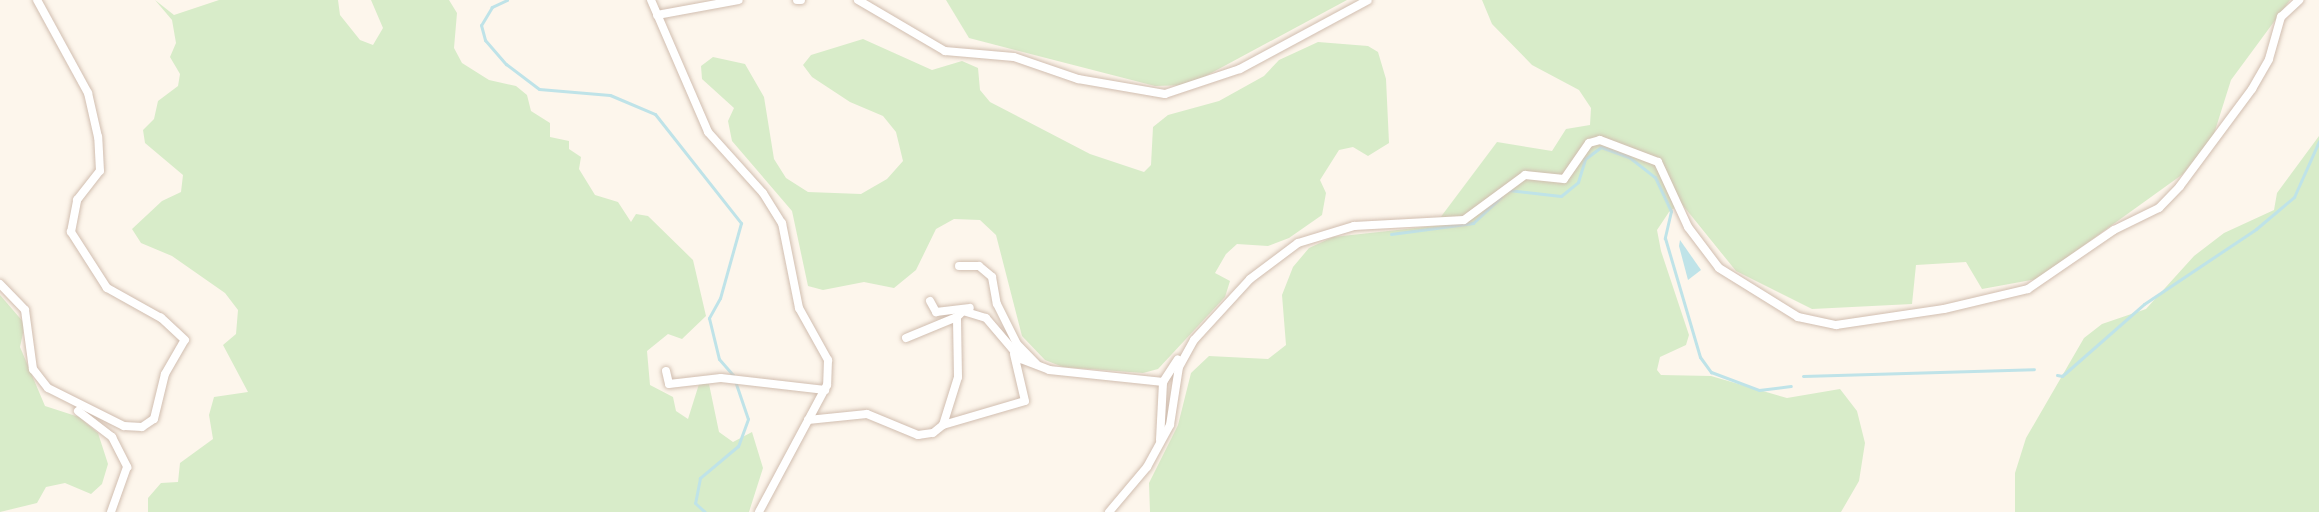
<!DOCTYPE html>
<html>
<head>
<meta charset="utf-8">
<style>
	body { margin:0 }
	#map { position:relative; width:2319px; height:512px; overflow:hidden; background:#fdf6ec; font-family:"Nunito Sans",sans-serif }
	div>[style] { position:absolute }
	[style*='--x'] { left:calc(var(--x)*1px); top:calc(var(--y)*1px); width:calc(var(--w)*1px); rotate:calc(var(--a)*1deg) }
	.green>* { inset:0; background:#d8ecc9 }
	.water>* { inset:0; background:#bfe3e8 }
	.stream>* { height:3px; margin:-1.5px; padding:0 1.5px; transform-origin:1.5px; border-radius:1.5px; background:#bfe3e8 }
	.roads { filter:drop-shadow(0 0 2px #d1beb0) drop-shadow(0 0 2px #d1beb0) }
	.minor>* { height:8px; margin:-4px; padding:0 4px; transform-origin:4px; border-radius:4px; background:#fff }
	span { translate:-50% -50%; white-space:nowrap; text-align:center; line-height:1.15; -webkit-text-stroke:4.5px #fffaf3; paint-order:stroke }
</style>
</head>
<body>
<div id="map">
	<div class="green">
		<div style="clip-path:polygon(155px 0,174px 15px,219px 0,338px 0,340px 15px,360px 40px,373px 45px,383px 28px,371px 0,449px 0,457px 13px,454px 48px,462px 63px,489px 80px,516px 86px,527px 95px,531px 111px,550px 123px,550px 137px,569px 141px,569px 149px,581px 157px,579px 169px,595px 195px,618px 202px,631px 222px,636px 214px,648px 216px,693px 260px,706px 316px,682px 339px,668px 334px,647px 351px,650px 385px,673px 397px,676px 411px,688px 419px,699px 384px,709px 384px,719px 432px,733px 442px,752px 432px,763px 468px,749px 512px,148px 512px,148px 498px,161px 483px,178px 482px,180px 463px,213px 439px,209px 415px,214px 397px,248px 392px,223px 345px,236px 334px,238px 310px,225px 293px,172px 256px,141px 243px,132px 229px,162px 201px,181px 192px,183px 175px,145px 143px,143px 130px,154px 119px,158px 101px,178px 86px,180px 74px,170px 57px,176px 43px,172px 20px)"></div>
		<div style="clip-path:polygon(946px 0,1347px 0,1189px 85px,1155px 86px,969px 38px)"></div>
		<div style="clip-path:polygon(1471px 0,2290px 0,2231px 80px,2213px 137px,2183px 174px,2037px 279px,1982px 289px,1966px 262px,1916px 265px,1912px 304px,1812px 309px,1736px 271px,1681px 203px,1669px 212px,1657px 230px,1661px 251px,1689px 335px,1686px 345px,1660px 357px,1657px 370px,1661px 375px,1711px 376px,1787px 398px,1840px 389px,1857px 411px,1865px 443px,1859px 481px,1841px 512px,1150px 512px,1149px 483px,1178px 425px,1191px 373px,1209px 356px,1268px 359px,1286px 345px,1282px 295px,1293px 267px,1309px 248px,1333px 237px,1434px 226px,1497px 142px,1552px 151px,1566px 129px,1590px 125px,1591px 108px,1579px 90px,1532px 65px,1492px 24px,1482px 0)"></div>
		<div style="clip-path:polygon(863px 39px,932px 70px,962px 61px,978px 68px,980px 90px,990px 102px,1090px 154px,1144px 172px,1151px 165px,1153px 127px,1168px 115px,1219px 101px,1264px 76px,1279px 60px,1318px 42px,1368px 46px,1378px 52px,1386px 79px,1389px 143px,1368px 156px,1353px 147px,1339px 150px,1320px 180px,1326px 193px,1322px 215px,1289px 238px,1268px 246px,1237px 244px,1226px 254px,1215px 273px,1230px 281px,1225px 297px,1158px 369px,1143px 373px,1063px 367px,1045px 360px,1022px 336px,996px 235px,980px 220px,954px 219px,936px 229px,916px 270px,894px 288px,864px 282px,823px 290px,808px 286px,792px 211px,732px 141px,728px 121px,734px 108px,702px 79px,701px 66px,713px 57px,745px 64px,764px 97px,774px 159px,786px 178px,808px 192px,861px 194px,887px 179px,903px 161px,896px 132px,883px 116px,850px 102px,812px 77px,803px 65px,811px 55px)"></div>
		<div style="clip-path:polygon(2319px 136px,2319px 512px,2015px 512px,2015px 473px,2026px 438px,2084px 338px,2102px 324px,2146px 309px,2194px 256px,2224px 233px,2274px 210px,2277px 193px)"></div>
		<div style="clip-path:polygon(0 295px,25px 324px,20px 347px,45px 406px,79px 417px,98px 433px,108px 464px,102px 484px,91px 494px,65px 483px,46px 487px,37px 503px,0 512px)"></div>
	</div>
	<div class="water">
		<div style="clip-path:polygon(1680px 240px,1701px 270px,1688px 280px,1679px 246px)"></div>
	</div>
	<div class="stream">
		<div style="--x:507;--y:0;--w:17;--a:155"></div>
		<div style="--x:492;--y:7;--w:21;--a:121"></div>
		<div style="--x:481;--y:25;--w:16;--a:75"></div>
		<div style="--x:485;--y:40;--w:32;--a:49"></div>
		<div style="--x:506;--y:64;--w:41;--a:37.1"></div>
		<div style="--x:539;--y:89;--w:71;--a:4.8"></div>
		<div style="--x:610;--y:95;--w:49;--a:22.9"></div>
		<div style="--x:655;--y:114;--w:139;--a:51.7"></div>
		<div style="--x:741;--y:223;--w:78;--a:105.6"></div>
		<div style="--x:720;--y:298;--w:23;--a:119"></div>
		<div style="--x:709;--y:318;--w:42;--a:76.3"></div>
		<div style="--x:719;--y:359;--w:21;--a:49"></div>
		<div style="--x:733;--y:375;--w:46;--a:71.2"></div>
		<div style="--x:748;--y:419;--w:29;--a:110"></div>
		<div style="--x:738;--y:446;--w:50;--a:139.9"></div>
		<div style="--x:700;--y:478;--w:25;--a:101"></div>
		<div style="--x:695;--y:503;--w:13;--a:42"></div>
		<div style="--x:1508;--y:190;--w:53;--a:6.5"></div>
		<div style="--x:1561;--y:196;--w:22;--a:-39"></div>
		<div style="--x:1578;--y:182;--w:24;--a:-73"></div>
		<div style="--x:1585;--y:159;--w:20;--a:-37"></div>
		<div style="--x:1601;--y:147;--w:30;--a:20"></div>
		<div style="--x:1629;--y:157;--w:33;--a:38"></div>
		<div style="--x:1655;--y:177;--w:38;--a:65"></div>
		<div style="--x:1671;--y:211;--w:28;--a:103"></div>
		<div style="--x:1665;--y:238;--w:124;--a:73.6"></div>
		<div style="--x:1700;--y:357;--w:19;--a:54"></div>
		<div style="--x:1711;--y:372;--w:51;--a:20.6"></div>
		<div style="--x:1759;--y:390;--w:32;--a:-7"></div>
		<div style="--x:1391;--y:234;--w:83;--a:-7.6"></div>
		<div style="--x:1473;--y:223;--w:38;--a:-43"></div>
		<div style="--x:2057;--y:375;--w:5;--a:11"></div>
		<div style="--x:2062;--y:376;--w:109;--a:-41.3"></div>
		<div style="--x:2144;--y:304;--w:135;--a:-33.8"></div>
		<div style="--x:2256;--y:229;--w:50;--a:-40.1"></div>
		<div style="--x:2294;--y:197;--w:61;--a:-65.9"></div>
		<div style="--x:1803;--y:376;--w:231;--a:-1.7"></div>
	</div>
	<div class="roads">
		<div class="minor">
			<div style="--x:651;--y:0;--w:144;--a:66.6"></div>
			<div style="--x:708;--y:132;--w:82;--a:48"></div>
			<div style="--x:763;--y:193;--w:36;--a:58"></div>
			<div style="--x:782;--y:223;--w:87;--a:78.7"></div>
			<div style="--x:799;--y:308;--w:60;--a:60.9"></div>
			<div style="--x:828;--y:360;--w:25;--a:92"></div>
			<div style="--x:827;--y:385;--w:144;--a:118.2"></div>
			<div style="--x:797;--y:0;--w:4;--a:0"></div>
			<div style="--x:858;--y:0;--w:101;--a:30.4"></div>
			<div style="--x:945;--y:51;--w:69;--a:5"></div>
			<div style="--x:1014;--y:57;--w:68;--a:19"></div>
			<div style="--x:1078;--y:79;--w:88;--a:9.8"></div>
			<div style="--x:1165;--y:94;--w:79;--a:-18.4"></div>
			<div style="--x:1240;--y:69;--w:145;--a:-28.3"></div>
			<div style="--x:657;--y:15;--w:83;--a:-10.4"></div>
			<div style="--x:959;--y:266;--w:20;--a:0"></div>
			<div style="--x:979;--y:266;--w:17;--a:40"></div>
			<div style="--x:992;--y:277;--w:27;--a:80"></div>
			<div style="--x:997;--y:304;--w:45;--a:63.4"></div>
			<div style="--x:1017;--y:344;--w:28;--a:46"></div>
			<div style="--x:0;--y:284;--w:36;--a:46"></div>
			<div style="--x:25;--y:310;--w:60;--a:82.3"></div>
			<div style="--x:33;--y:369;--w:24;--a:52"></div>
			<div style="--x:48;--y:388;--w:85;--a:26.6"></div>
			<div style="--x:124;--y:426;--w:18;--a:3"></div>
			<div style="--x:142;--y:427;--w:14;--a:-34"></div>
			<div style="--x:154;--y:419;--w:46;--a:-76.3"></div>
			<div style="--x:165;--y:374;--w:39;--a:-60"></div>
			<div style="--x:185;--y:340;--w:33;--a:-137"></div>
			<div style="--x:161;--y:318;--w:62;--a:-150.9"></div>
			<div style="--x:107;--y:288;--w:67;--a:-122.7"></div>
			<div style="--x:71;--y:232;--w:33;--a:-79"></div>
			<div style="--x:77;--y:200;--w:37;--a:-52"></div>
			<div style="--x:100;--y:171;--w:34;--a:-93"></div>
			<div style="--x:98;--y:137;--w:45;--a:-102.8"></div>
			<div style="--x:88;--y:93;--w:106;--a:-118.7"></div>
			<div style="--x:930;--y:301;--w:13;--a:61"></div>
			<div style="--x:936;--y:312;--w:34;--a:-7"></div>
			<div style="--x:906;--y:338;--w:55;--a:-22.4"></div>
			<div style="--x:666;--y:371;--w:13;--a:77"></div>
			<div style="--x:669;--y:384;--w:52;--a:-6.6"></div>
			<div style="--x:721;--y:378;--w:105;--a:6.6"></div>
			<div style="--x:78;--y:411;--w:43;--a:37.4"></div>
			<div style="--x:112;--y:437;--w:34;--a:63"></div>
			<div style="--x:127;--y:467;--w:48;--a:109.6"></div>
			<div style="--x:808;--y:420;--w:59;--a:-5.8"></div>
			<div style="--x:867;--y:414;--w:55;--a:22.4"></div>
			<div style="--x:918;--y:435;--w:15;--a:-8"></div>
			<div style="--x:933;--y:433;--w:13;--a:-39"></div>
			<div style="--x:943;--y:425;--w:50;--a:-72.6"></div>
			<div style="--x:958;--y:377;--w:60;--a:-91"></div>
			<div style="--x:957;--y:317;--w:8;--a:-45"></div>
			<div style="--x:963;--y:311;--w:24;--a:17"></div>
			<div style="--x:986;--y:318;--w:54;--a:49.5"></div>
			<div style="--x:1021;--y:359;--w:30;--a:21"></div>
			<div style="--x:1049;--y:370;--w:115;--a:6"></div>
			<div style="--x:1163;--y:382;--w:27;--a:-57"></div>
			<div style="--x:943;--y:425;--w:85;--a:-16.3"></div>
			<div style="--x:1025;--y:401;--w:48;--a:-103.2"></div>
			<div style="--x:1160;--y:440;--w:58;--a:-87"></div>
			<div style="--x:1109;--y:512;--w:59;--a:-49.8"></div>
			<div style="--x:1147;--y:467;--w:48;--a:-61.3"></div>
			<div style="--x:1170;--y:425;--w:59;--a:-81.2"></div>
			<div style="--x:1179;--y:367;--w:31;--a:-61"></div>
			<div style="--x:1194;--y:340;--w:83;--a:-47.4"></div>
			<div style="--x:1250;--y:279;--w:60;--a:-36.9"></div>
			<div style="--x:1298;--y:243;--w:59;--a:-16.9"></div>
			<div style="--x:1354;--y:226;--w:110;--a:-3.1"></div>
			<div style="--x:1464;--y:220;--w:76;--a:-36.4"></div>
			<div style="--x:1525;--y:175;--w:39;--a:6"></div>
			<div style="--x:1564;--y:179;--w:44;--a:-55.2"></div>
			<div style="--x:1589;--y:143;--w:11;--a:-15"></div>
			<div style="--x:1600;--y:140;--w:62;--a:20.8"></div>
			<div style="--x:1658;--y:162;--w:72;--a:65.2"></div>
			<div style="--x:1688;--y:227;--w:51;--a:52.9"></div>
			<div style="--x:1719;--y:268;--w:93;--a:31.8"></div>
			<div style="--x:1798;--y:317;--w:39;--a:12"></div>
			<div style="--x:1836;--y:325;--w:109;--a:-8.4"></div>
			<div style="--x:1944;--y:309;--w:86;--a:-13.4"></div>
			<div style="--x:2028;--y:289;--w:104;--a:-34.5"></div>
			<div style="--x:2114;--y:230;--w:50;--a:-26.1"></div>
			<div style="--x:2159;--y:208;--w:30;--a:-46"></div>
			<div style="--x:2180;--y:186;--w:121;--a:-53.4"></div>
			<div style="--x:2252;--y:89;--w:34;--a:-60"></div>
			<div style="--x:2269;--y:59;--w:44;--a:-74.1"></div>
			<div style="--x:2281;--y:17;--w:25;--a:-43"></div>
		</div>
	</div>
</div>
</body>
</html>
